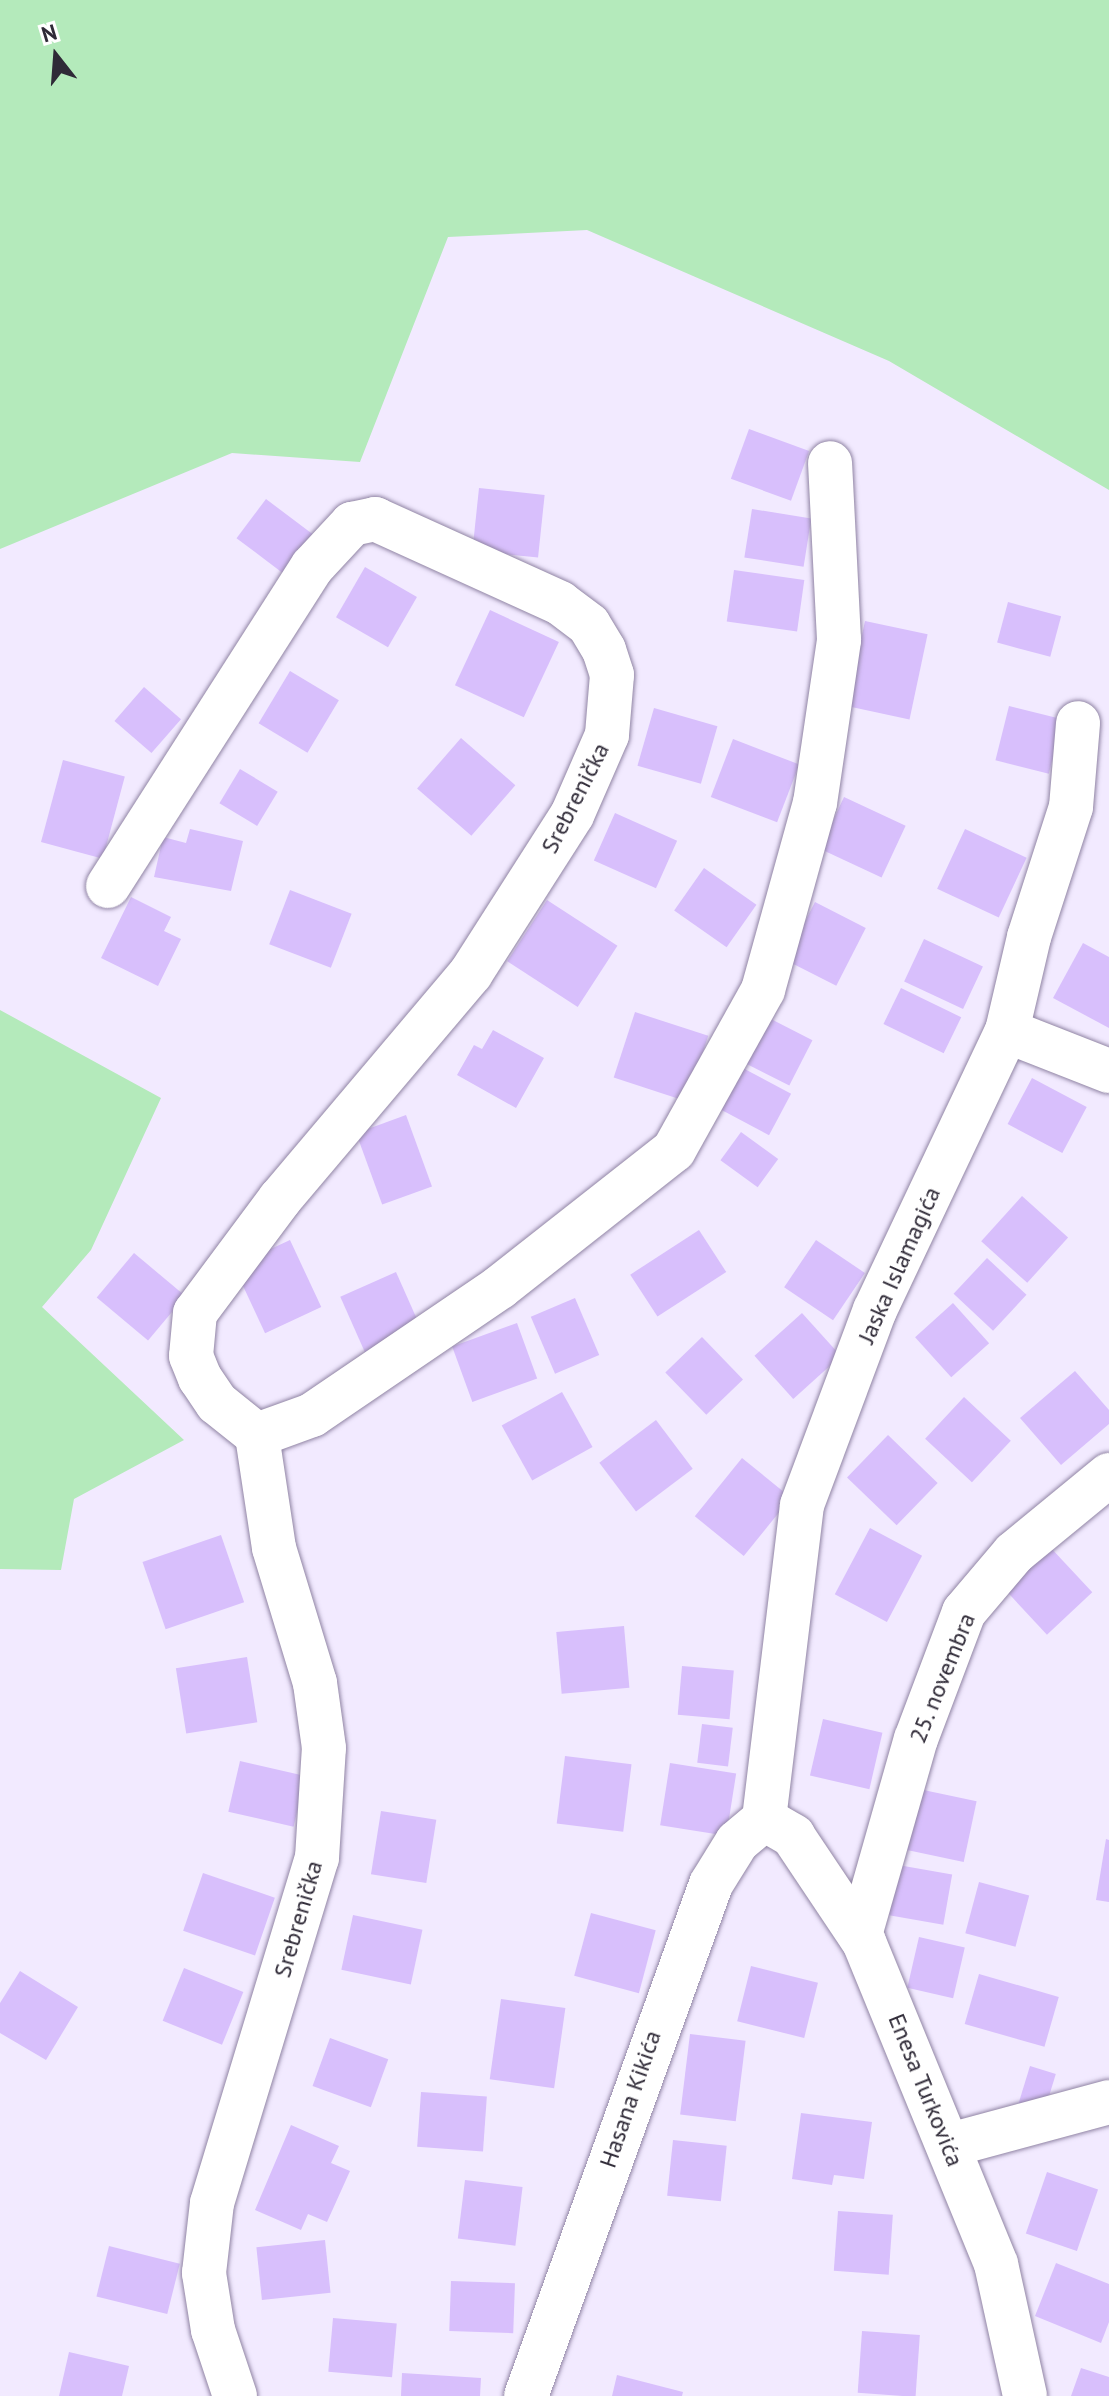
<!DOCTYPE html>
<html>
<head>
<meta charset="utf-8">
<style>
	body { margin:0 }
	#map { position:relative; width:1109px; height:2396px; overflow:hidden; background:#f2eaff; font-family:"PT Sans",sans-serif }
	div>[style] { position:absolute }
	[style*='--x'] { left:calc(var(--x)*1px); top:calc(var(--y)*1px); width:calc(var(--w)*1px); rotate:calc(var(--a)*1deg) }
	.green>* { inset:0; background:#b4eabb }
	.building>* { inset:0; background:#d8bffc; transform-origin:0 0 }
	.roads { filter:drop-shadow(0 0 2px #9084a4) drop-shadow(0 0 2px #9084a4) }
	.minor>* { height:44px; margin:-22px; padding:0 22px; transform-origin:22px; border-radius:22px; background:#fff }
	span { translate:-50% -50%; white-space:nowrap; text-align:center; line-height:1.15; -webkit-text-stroke:8px #fff; paint-order:stroke }
	.street-label { font-size:24px; color:#2f2a37 }
	.north { position:absolute; left:16px; top:16px; width:80px; height:80px; -webkit-text-stroke:6px #fff; paint-order:stroke; rotate:343deg; font-size:22px; font-weight:700; line-height:32px; text-align:center; color:#2f2a37 }
	.north::after { content:''; display:block; margin:auto; width:28px; height:36px; background:#2f2a37; clip-path:polygon(50% 0,100% 100%,50% 72%,0 100%) }
</style>
</head>
<body>
<div id="map">
	<div class="green">
		<div style="clip-path:polygon(0 0,1109px 0,1109px 490px,889px 361px,587px 230px,448px 237px,360px 462px,232px 453px,0 549px)"></div>
		<div style="clip-path:polygon(0 1010px,161px 1098px,91px 1250px,42px 1307px,184px 1440px,74px 1499px,61px 1570px,0 1569px)"></div>
	</div>
	<div class="building">
		<div style="left:749px;top:429px;width:64px;height:53px;rotate:20deg"></div>
		<div style="left:479px;top:488px;width:66px;height:63px;rotate:6deg"></div>
		<div style="left:266px;top:499px;width:59px;height:49px;rotate:37deg"></div>
		<div style="left:752px;top:509px;width:60px;height:49px;rotate:9deg"></div>
		<div style="left:365px;top:567px;width:60px;height:58px;rotate:30deg"></div>
		<div style="left:734px;top:570px;width:71px;height:52px;rotate:8deg"></div>
		<div style="left:1008px;top:602px;width:55px;height:42px;rotate:15deg"></div>
		<div style="left:490px;top:610px;width:76px;height:83px;rotate:25deg"></div>
		<div style="left:865px;top:621px;width:64px;height:87px;rotate:12deg"></div>
		<div style="left:290px;top:671px;width:57px;height:61px;rotate:31deg"></div>
		<div style="left:144px;top:687px;width:49px;height:45px;rotate:41deg"></div>
		<div style="left:1009px;top:706px;width:55px;height:56px;rotate:14deg"></div>
		<div style="left:654px;top:708px;width:66px;height:60px;rotate:16deg"></div>
		<div style="left:461px;top:738px;width:72px;height:67px;rotate:41deg"></div>
		<div style="left:733px;top:739px;width:71px;height:62px;rotate:21deg"></div>
		<div style="left:63px;top:760px;width:64px;height:85px;rotate:15deg"></div>
		<div style="left:240px;top:769px;width:44px;height:40px;rotate:31deg"></div>
		<div style="left:844px;top:797px;width:68px;height:57px;rotate:25deg"></div>
		<div style="left:615px;top:813px;width:68px;height:52px;rotate:24deg"></div>
		<div style="clip-path:polygon(190px 829px,243px 841px,231px 891px,154px 877px,163px 837px,186px 843px)"></div>
		<div style="left:965px;top:829px;width:68px;height:66px;rotate:25deg"></div>
		<div style="left:704px;top:868px;width:64px;height:52px;rotate:35deg"></div>
		<div style="left:290px;top:890px;width:66px;height:58px;rotate:21deg"></div>
		<div style="clip-path:polygon(131px 897px,171px 917px,164px 931px,181px 939px,158px 986px,101px 958px)"></div>
		<div style="left:547px;top:900px;width:84px;height:73px;rotate:33deg"></div>
		<div style="left:815px;top:902px;width:57px;height:65px;rotate:27deg"></div>
		<div style="left:924px;top:939px;width:65px;height:47px;rotate:25deg"></div>
		<div style="clip-path:polygon(1083px 943px,1109px 957px,1109px 1028px,1053px 998px)"></div>
		<div style="left:901px;top:988px;width:67px;height:40px;rotate:26deg"></div>
		<div style="left:635px;top:1012px;width:77px;height:69px;rotate:18deg"></div>
		<div style="left:767px;top:1017px;width:51px;height:51px;rotate:27deg"></div>
		<div style="clip-path:polygon(493px 1030px,544px 1058px,516px 1108px,457px 1075px,474px 1045px,482px 1049px)"></div>
		<div style="left:739px;top:1066px;width:59px;height:47px;rotate:28deg"></div>
		<div style="left:1032px;top:1078px;width:62px;height:52px;rotate:28deg"></div>
		<div style="left:406px;top:1115px;width:76px;height:53px;rotate:70deg"></div>
		<div style="left:741px;top:1132px;width:46px;height:35px;rotate:36deg"></div>
		<div style="left:1022px;top:1196px;width:62px;height:61px;rotate:42deg"></div>
		<div style="left:699px;top:1230px;width:50px;height:82px;rotate:57deg"></div>
		<div style="left:290px;top:1240px;width:74px;height:62px;rotate:65deg"></div>
		<div style="left:816px;top:1240px;width:59px;height:57px;rotate:34deg"></div>
		<div style="left:134px;top:1253px;width:67px;height:58px;rotate:40deg"></div>
		<div style="left:987px;top:1258px;width:54px;height:49px;rotate:43deg"></div>
		<div style="left:396px;top:1272px;width:62px;height:61px;rotate:66deg"></div>
		<div style="left:575px;top:1298px;width:62px;height:48px;rotate:67deg"></div>
		<div style="left:953px;top:1303px;width:54px;height:51px;rotate:48deg"></div>
		<div style="left:802px;top:1313px;width:58px;height:64px;rotate:48deg"></div>
		<div style="left:517px;top:1323px;width:59px;height:69px;rotate:70deg"></div>
		<div style="left:702px;top:1337px;width:59px;height:51px;rotate:46deg"></div>
		<div style="clip-path:polygon(1075px 1371px,1109px 1410px,1109px 1424px,1061px 1465px,1020px 1418px)"></div>
		<div style="left:562px;top:1392px;width:63px;height:69px;rotate:61deg"></div>
		<div style="left:964px;top:1397px;width:64px;height:57px;rotate:43deg"></div>
		<div style="left:656px;top:1420px;width:61px;height:71px;rotate:53deg"></div>
		<div style="left:888px;top:1435px;width:69px;height:59px;rotate:44deg"></div>
		<div style="left:742px;top:1458px;width:63px;height:75px;rotate:39deg"></div>
		<div style="left:870px;top:1528px;width:59px;height:75px;rotate:28deg"></div>
		<div style="left:221px;top:1535px;width:71px;height:83px;rotate:71deg"></div>
		<div style="left:1050px;top:1547px;width:62px;height:62px;rotate:47deg"></div>
		<div style="left:624px;top:1626px;width:62px;height:68px;rotate:85deg"></div>
		<div style="left:247px;top:1657px;width:66px;height:72px;rotate:81deg"></div>
		<div style="left:682px;top:1666px;width:52px;height:49px;rotate:5deg"></div>
		<div style="left:823px;top:1719px;width:61px;height:58px;rotate:13deg"></div>
		<div style="left:702px;top:1724px;width:31px;height:39px;rotate:7deg"></div>
		<div style="left:565px;top:1756px;width:67px;height:68px;rotate:7deg"></div>
		<div style="left:240px;top:1761px;width:67px;height:52px;rotate:13deg"></div>
		<div style="left:670px;top:1763px;width:67px;height:63px;rotate:9deg"></div>
		<div style="left:914px;top:1788px;width:64px;height:62px;rotate:12deg"></div>
		<div style="left:381px;top:1811px;width:56px;height:64px;rotate:9deg"></div>
		<div style="clip-path:polygon(1106px 1839px,1109px 1840px,1109px 1902px,1096px 1900px)"></div>
		<div style="left:898px;top:1865px;width:55px;height:51px;rotate:10deg"></div>
		<div style="left:203px;top:1873px;width:76px;height:61px;rotate:19deg"></div>
		<div style="left:979px;top:1882px;width:52px;height:53px;rotate:15deg"></div>
		<div style="left:591px;top:1913px;width:67px;height:65px;rotate:15deg"></div>
		<div style="left:353px;top:1915px;width:71px;height:56px;rotate:12deg"></div>
		<div style="left:919px;top:1937px;width:47px;height:52px;rotate:13deg"></div>
		<div style="left:751px;top:1966px;width:69px;height:57px;rotate:14deg"></div>
		<div style="left:184px;top:1968px;width:64px;height:57px;rotate:22deg"></div>
		<div style="clip-path:polygon(20px 1971px,78px 2007px,46px 2060px,0 2033px,0 2003px)"></div>
		<div style="left:979px;top:1974px;width:83px;height:52px;rotate:16deg"></div>
		<div style="left:501px;top:1999px;width:65px;height:81px;rotate:8deg"></div>
		<div style="left:690px;top:2034px;width:56px;height:81px;rotate:7deg"></div>
		<div style="left:330px;top:2038px;width:62px;height:51px;rotate:20deg"></div>
		<div style="left:1030px;top:2066px;width:27px;height:44px;rotate:17deg"></div>
		<div style="left:421px;top:2092px;width:66px;height:55px;rotate:4deg"></div>
		<div style="clip-path:polygon(801px 2113px,872px 2122px,864px 2179px,834px 2175px,832px 2185px,792px 2179px)"></div>
		<div style="clip-path:polygon(291px 2125px,339px 2146px,331px 2163px,350px 2171px,327px 2222px,308px 2214px,301px 2230px,255px 2210px)"></div>
		<div style="left:673px;top:2140px;width:54px;height:56px;rotate:6deg"></div>
		<div style="left:1047px;top:2172px;width:54px;height:65px;rotate:19deg"></div>
		<div style="left:465px;top:2180px;width:58px;height:59px;rotate:7deg"></div>
		<div style="left:838px;top:2211px;width:55px;height:60px;rotate:4deg"></div>
		<div style="left:325px;top:2240px;width:53px;height:69px;rotate:84deg"></div>
		<div style="left:109px;top:2246px;width:73px;height:52px;rotate:14deg"></div>
		<div style="clip-path:polygon(1056px 2263px,1109px 2284px,1109px 2322px,1101px 2343px,1035px 2316px)"></div>
		<div style="left:451px;top:2281px;width:64px;height:50px;rotate:2deg"></div>
		<div style="left:333px;top:2318px;width:64px;height:54px;rotate:5deg"></div>
		<div style="left:862px;top:2331px;width:58px;height:62px;rotate:4deg"></div>
		<div style="clip-path:polygon(69px 2352px,129px 2366px,122px 2396px,59px 2396px)"></div>
		<div style="clip-path:polygon(1081px 2368px,1109px 2377px,1109px 2396px,1071px 2396px)"></div>
		<div style="clip-path:polygon(402px 2373px,481px 2378px,480px 2396px,401px 2396px)"></div>
		<div style="clip-path:polygon(617px 2375px,683px 2392px,682px 2396px,612px 2396px)"></div>
	</div>
	<div class="roads">
		<div class="minor">
			<div style="--x:108;--y:886;--w:379;--a:-57.4"></div>
			<div style="--x:312;--y:567;--w:59;--a:-47.1"></div>
			<div style="--x:352;--y:524;--w:24;--a:-12"></div>
			<div style="--x:375;--y:519;--w:203;--a:24.4"></div>
			<div style="--x:560;--y:603;--w:36;--a:37"></div>
			<div style="--x:589;--y:625;--w:29;--a:59"></div>
			<div style="--x:604;--y:650;--w:26;--a:72"></div>
			<div style="--x:612;--y:675;--w:60;--a:94.8"></div>
			<div style="--x:607;--y:735;--w:87;--a:113.6"></div>
			<div style="--x:572;--y:815;--w:188;--a:122.6"></div>
			<div style="--x:471;--y:973;--w:296;--a:130.2"></div>
			<div style="--x:280;--y:1199;--w:142;--a:126.7"></div>
			<div style="--x:195;--y:1313;--w:43;--a:95.3"></div>
			<div style="--x:191;--y:1356;--w:24;--a:68"></div>
			<div style="--x:200;--y:1378;--w:30;--a:56"></div>
			<div style="--x:217;--y:1403;--w:51;--a:38.7"></div>
			<div style="--x:257;--y:1435;--w:59;--a:-20"></div>
			<div style="--x:312;--y:1415;--w:227;--a:-34.2"></div>
			<div style="--x:500;--y:1287;--w:221;--a:-38.2"></div>
			<div style="--x:674;--y:1150;--w:183;--a:-60.9"></div>
			<div style="--x:763;--y:990;--w:194;--a:-74.5"></div>
			<div style="--x:815;--y:803;--w:165;--a:-81.6"></div>
			<div style="--x:839;--y:640;--w:177;--a:-92.9"></div>
			<div style="--x:1007;--y:1031;--w:110;--a:21.4"></div>
			<div style="--x:764;--y:1819;--w:316;--a:-83.1"></div>
			<div style="--x:802;--y:1505;--w:208;--a:-69.5"></div>
			<div style="--x:875;--y:1310;--w:309;--a:-64.7"></div>
			<div style="--x:1007;--y:1031;--w:97;--a:-76.8"></div>
			<div style="--x:1029;--y:937;--w:137;--a:-72.1"></div>
			<div style="--x:1071;--y:807;--w:84;--a:-85.2"></div>
			<div style="--x:764;--y:1819;--w:34;--a:30"></div>
			<div style="--x:793;--y:1836;--w:128;--a:56.2"></div>
			<div style="--x:864;--y:1942;--w:348;--a:67.7"></div>
			<div style="--x:996;--y:2264;--w:135;--a:77.6"></div>
			<div style="--x:860;--y:1935;--w:204;--a:-74.1"></div>
			<div style="--x:916;--y:1739;--w:136;--a:-69.3"></div>
			<div style="--x:964;--y:1612;--w:77;--a:-49.7"></div>
			<div style="--x:1014;--y:1553;--w:123;--a:-39.4"></div>
			<div style="--x:950;--y:2145;--w:165;--a:-15.1"></div>
			<div style="--x:235;--y:2396;--w:70;--a:-108.4"></div>
			<div style="--x:213;--y:2330;--w:58;--a:-99"></div>
			<div style="--x:204;--y:2273;--w:70;--a:-83.5"></div>
			<div style="--x:212;--y:2203;--w:361;--a:-73.1"></div>
			<div style="--x:317;--y:1858;--w:110;--a:-86.4"></div>
			<div style="--x:324;--y:1748;--w:66;--a:-97.9"></div>
			<div style="--x:315;--y:1683;--w:141;--a:-106.9"></div>
			<div style="--x:274;--y:1548;--w:114;--a:-98.6"></div>
			<div style="--x:526;--y:2396;--w:544;--a:-70.13"></div>
			<div style="--x:711;--y:1884;--w:49;--a:-58.2"></div>
			<div style="--x:737;--y:1842;--w:35;--a:-40"></div>
		</div>
	</div>
	<div class="street-label">
		<span style="left:575px;top:798px;rotate:-63deg">Srebrenička</span>
		<span style="left:899px;top:1265px;rotate:-66deg">Jaska Islamagića</span>
		<span style="left:942px;top:1678px;rotate:-68deg">25. novembra</span>
		<span style="left:298px;top:1919px;rotate:-74deg">Srebrenička</span>
		<span style="left:926px;top:2090px;rotate:68deg">Enesa Turkovića</span>
		<span style="left:630px;top:2099px;rotate:-71deg">Hasana Kikića</span>
	</div>
	<div class="north">N</div>
</div>
</body>
</html>
